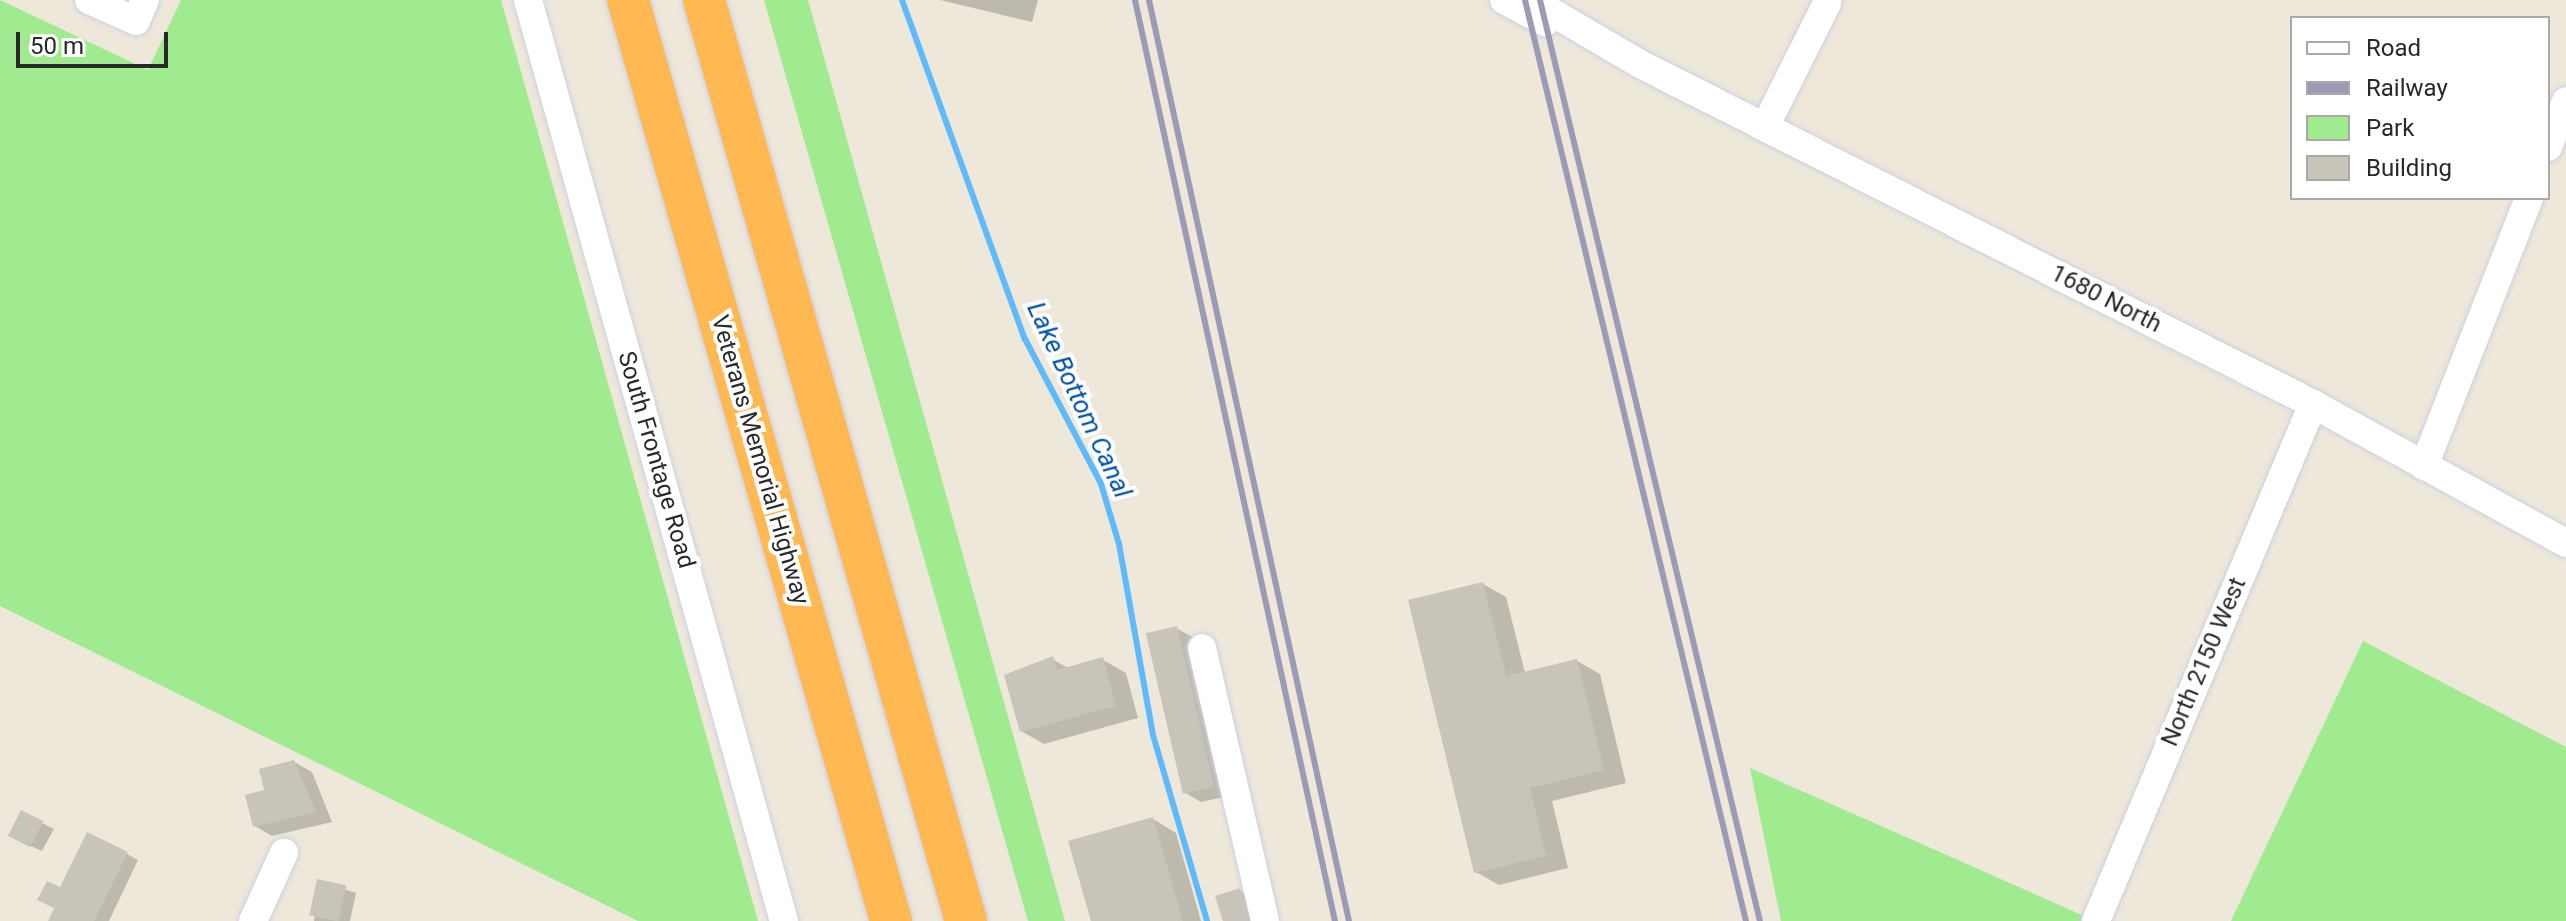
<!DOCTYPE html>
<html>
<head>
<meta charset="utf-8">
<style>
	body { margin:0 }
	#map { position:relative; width:2566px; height:921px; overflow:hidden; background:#ede8d9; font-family:Roboto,sans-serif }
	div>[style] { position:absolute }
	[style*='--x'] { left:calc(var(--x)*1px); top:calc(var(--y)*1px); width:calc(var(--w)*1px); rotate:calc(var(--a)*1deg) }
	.green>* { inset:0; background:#a0ea8f }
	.shadow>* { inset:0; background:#0003 }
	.stream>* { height:6px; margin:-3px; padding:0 3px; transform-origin:3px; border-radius:3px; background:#5fbafc }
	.building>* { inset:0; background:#c8c4b9; transform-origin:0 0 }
	.roads { filter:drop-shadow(0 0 2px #cecfe4) drop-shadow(0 0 2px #cecfe4) }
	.minor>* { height:28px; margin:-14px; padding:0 14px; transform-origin:14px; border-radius:14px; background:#fff }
	.highway>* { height:42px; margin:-21px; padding:0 21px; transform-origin:21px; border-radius:21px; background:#ffb852 }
	.rail>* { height:6px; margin:-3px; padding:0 3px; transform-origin:3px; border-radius:3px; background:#9b9bb6 }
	span { translate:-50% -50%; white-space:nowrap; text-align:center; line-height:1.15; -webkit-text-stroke:8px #fff; paint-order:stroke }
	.street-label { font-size:24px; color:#292929 }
	.water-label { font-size:26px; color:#0053a6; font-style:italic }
	.legend { position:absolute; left:2290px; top:16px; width:260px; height:184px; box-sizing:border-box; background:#fff; border:2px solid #a9a9a9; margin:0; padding:10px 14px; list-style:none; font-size:24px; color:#292929 }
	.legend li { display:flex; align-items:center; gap:16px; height:40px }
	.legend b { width:40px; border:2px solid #a9a9a9 }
	.scale { position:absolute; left:16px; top:32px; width:152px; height:36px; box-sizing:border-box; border:4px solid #292929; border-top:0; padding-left:10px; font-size:24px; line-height:28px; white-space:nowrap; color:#292929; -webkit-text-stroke:6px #fff; paint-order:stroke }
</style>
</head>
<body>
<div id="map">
	<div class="green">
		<div style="clip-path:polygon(0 0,148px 70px,181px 0,501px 0,758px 921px,638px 921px,0 606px)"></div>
		<div style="clip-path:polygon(764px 0,808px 0,1065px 921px,1028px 921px)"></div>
		<div style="clip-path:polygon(2363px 641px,2566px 747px,2566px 921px,2231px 921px)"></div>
		<div style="clip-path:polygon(1750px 768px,2084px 916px,2081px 921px,1781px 921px)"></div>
	</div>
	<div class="shadow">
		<div style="clip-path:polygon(940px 0,1038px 0,1032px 22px)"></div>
		<div style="clip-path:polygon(1483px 584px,1506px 597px,1525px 673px,1577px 661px,1600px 674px,1626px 783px,1552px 801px,1568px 868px,1499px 885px,1476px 872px)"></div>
		<div style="clip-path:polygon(1176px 628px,1194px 638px,1229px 796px,1201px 802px,1184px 792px)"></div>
		<div style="clip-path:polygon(1052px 659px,1070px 669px,1103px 660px,1126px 673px,1138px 718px,1044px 744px,1021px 731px)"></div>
		<div style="clip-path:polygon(294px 762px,312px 772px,332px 822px,272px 836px,255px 826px,266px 791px)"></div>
		<div style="clip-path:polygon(22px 813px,54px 829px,42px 851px,22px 842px)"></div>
		<div style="clip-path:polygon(1153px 819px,1176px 833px,1201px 921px,1093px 921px)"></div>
		<div style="clip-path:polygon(127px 854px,138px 860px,109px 921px,50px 921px)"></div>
		<div style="clip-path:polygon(319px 881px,356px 893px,350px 921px,314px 921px)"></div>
		<div style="clip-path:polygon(1240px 891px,1257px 901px,1264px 921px,1225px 921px)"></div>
	</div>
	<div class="stream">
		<div style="--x:902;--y:0;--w:361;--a:70.1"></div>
		<div style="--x:1025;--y:339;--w:164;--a:62.3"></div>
		<div style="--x:1101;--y:484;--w:63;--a:73.3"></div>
		<div style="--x:1119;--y:544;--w:194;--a:79.9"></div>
		<div style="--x:1153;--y:735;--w:194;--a:73.8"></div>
	</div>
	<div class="building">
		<div style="clip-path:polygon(1483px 582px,1506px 676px,1577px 659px,1604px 770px,1530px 788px,1546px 856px,1474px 873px,1408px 600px)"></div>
		<div style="left:1177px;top:626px;width:165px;height:32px;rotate:77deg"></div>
		<div style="clip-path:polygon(1053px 656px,1057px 670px,1103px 657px,1116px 706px,1020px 732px,1004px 675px)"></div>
		<div style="clip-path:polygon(294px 760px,316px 812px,253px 827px,245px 795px,264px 790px,259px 769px)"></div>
		<div style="left:21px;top:810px;width:25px;height:29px;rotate:27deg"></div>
		<div style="clip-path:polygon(1153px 817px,1183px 921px,1091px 921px,1068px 841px)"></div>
		<div style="clip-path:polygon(87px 832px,128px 852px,94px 921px,48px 921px,54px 908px,37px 900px,47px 881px,60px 887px)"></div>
		<div style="left:317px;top:879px;width:30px;height:37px;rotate:12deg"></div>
		<div style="clip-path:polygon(1240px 888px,1248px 921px,1223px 921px,1215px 896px)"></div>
	</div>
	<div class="roads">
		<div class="minor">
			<div style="--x:89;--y:0;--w:51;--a:24.1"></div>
			<div style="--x:136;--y:21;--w:23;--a:-67"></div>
			<div style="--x:528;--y:0;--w:956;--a:74.47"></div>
			<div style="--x:1504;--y:0;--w:47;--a:28.2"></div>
			<div style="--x:1531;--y:0;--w:126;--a:30.4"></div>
			<div style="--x:1640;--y:64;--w:754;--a:26.8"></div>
			<div style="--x:2313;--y:404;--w:289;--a:28.8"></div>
			<div style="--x:1765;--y:127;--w:139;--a:-63.4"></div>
			<div style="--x:2548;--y:147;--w:49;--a:-68.6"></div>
			<div style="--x:2424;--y:466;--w:288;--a:-68.6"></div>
			<div style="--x:1202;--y:648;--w:280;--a:77"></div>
			<div style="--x:253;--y:921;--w:75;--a:-65.5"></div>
			<div style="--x:2096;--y:921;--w:561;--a:-67.23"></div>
		</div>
		<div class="highway">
			<div style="--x:628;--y:0;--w:958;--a:74.06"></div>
			<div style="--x:704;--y:0;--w:958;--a:74.12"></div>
		</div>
	</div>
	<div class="rail">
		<div style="--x:1135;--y:0;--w:942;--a:77.75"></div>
		<div style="--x:1149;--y:0;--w:942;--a:77.75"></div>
		<div style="--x:1525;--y:0;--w:947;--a:76.51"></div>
		<div style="--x:1540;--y:0;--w:947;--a:76.57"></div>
	</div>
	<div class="street-label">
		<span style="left:2106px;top:299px;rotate:27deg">1680 North</span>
		<span style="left:656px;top:460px;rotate:74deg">South Frontage Road</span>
		<span style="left:760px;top:460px;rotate:74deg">Veterans Memorial Highway</span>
		<span style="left:2204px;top:662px;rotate:-67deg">North 2150 West</span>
	</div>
	<div class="water-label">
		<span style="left:1079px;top:400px;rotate:65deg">Lake Bottom Canal</span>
	</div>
	<ul class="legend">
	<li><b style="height:10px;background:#fff"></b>Road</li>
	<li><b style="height:10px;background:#9b9bb6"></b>Railway</li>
	<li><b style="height:22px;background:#a0ea8f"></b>Park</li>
	<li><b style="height:22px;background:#c8c4b9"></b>Building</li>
	</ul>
	<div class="scale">50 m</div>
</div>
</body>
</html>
